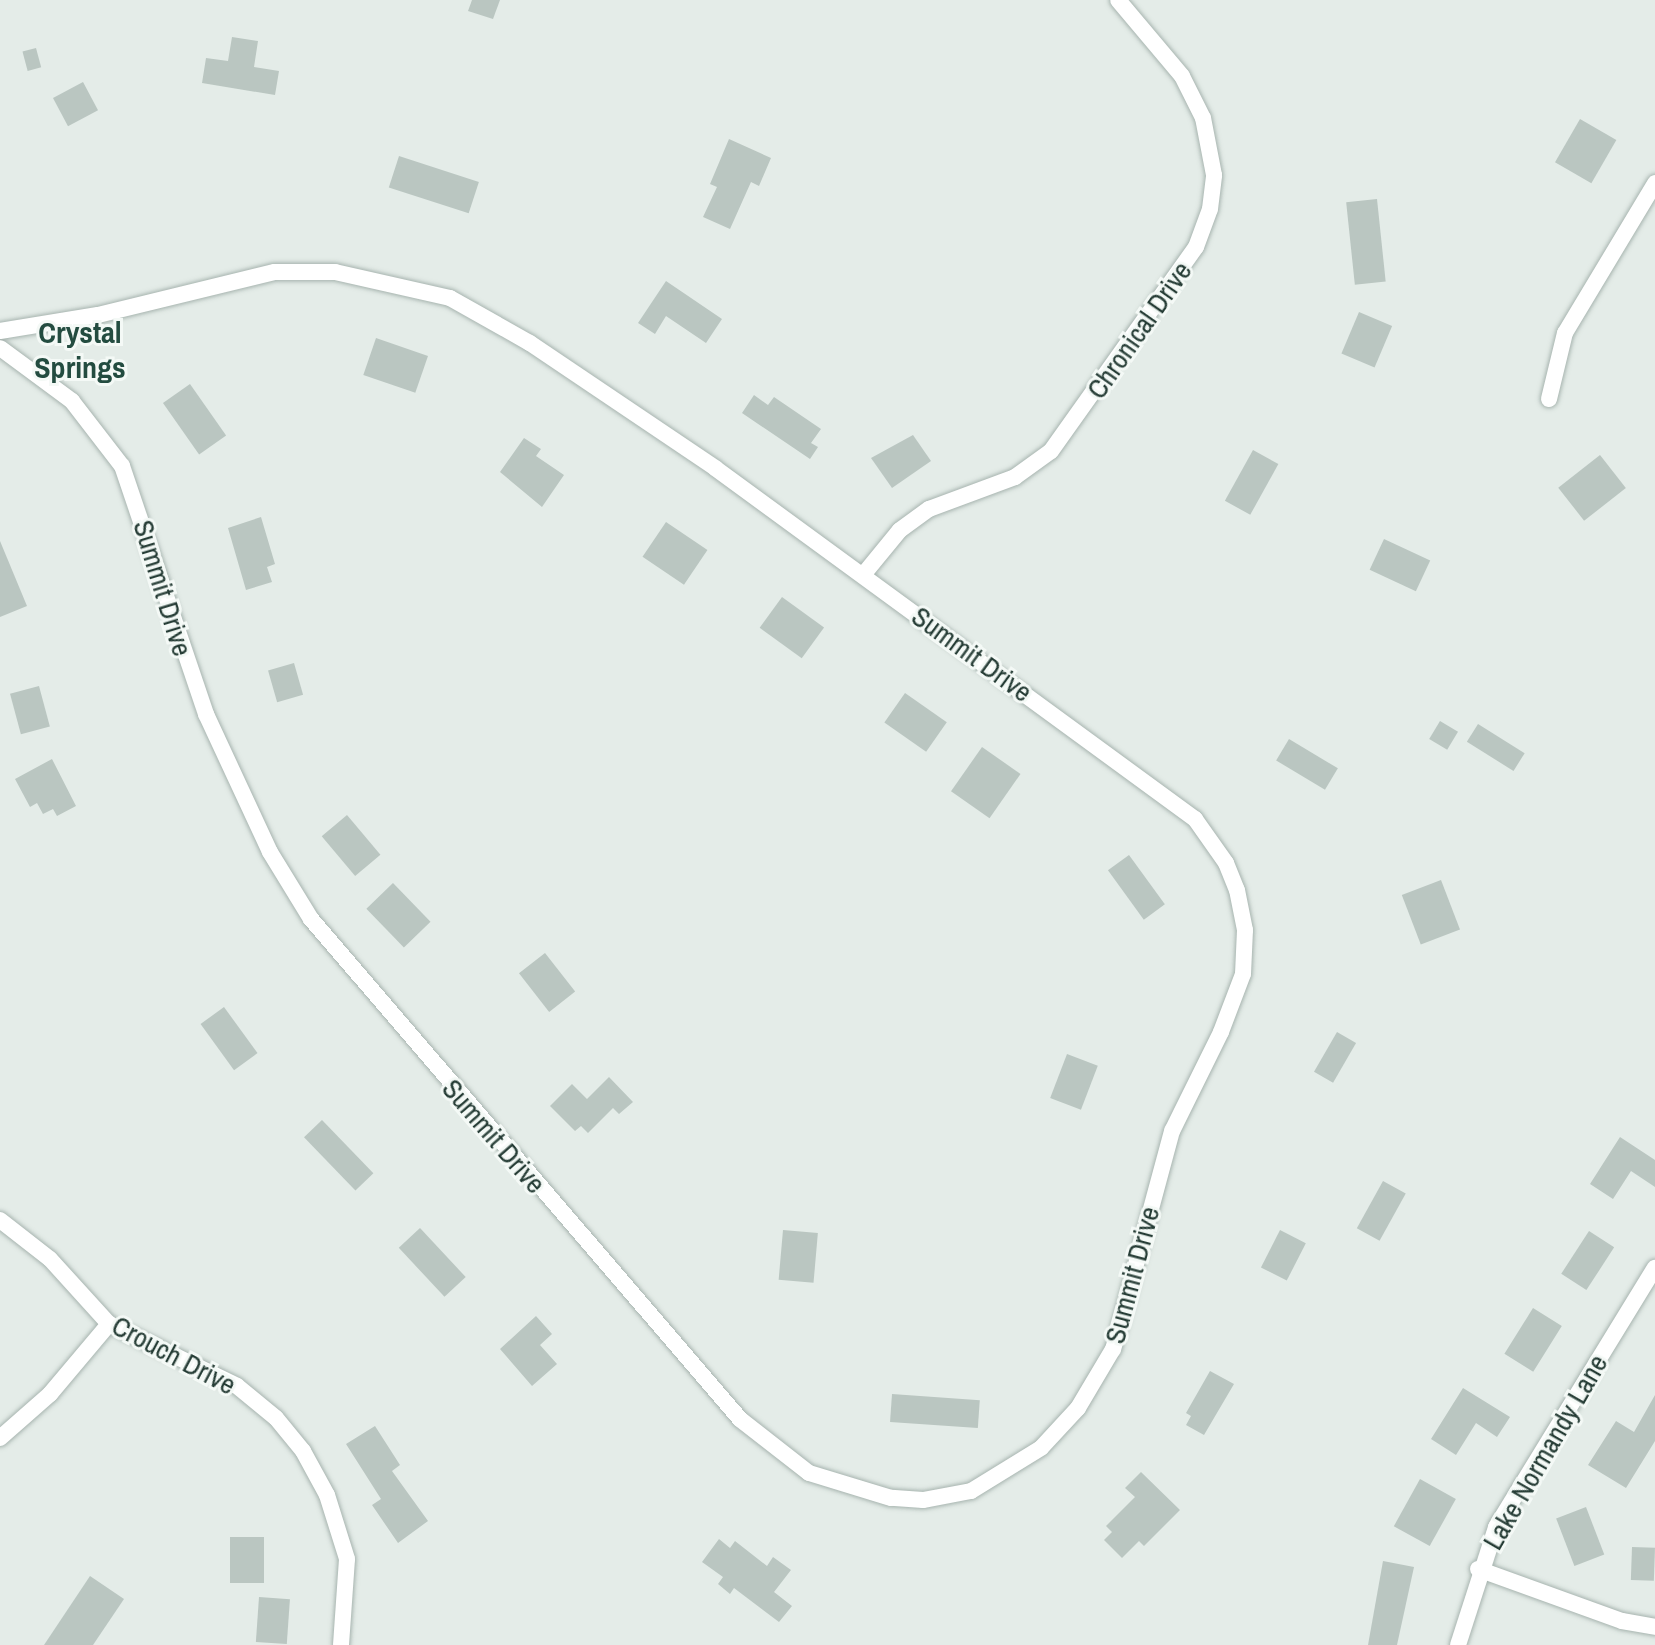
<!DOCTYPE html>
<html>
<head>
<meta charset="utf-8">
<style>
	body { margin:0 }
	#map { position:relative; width:1655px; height:1645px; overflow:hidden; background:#e4ece8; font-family:"Archivo Narrow",sans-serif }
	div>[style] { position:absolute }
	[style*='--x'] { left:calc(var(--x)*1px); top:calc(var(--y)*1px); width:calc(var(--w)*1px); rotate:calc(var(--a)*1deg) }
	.building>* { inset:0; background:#bac6c1; transform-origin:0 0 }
	.roads { filter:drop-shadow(0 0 2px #a7b4af) drop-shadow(0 0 2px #a7b4af) }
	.minor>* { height:16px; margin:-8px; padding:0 8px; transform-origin:8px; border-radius:8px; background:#fff }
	span { translate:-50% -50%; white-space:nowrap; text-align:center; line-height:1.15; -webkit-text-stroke:6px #f4f9f6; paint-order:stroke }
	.street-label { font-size:28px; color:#253c35 }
	.neighbourhood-label { font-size:30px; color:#234c40; font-weight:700 }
</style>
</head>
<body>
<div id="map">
	<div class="building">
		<div style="clip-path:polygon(472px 0,500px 0,493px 19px,468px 11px)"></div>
		<div style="clip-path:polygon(232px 37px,258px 41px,254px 67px,279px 71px,275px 95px,202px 83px,206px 58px,228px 61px)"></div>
		<div style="left:36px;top:48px;width:20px;height:14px;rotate:75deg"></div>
		<div style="left:83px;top:82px;width:32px;height:34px;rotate:62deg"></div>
		<div style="left:1580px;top:119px;width:42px;height:50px;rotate:30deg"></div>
		<div style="clip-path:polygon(729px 139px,771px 158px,759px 186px,751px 182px,730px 229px,703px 217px,717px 187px,710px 184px)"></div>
		<div style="left:399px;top:156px;width:84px;height:33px;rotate:18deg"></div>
		<div style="left:1377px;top:199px;width:83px;height:31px;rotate:84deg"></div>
		<div style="clip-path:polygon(666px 281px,722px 319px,706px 343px,666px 316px,655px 334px,638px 323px)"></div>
		<div style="left:1359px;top:312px;width:36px;height:45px;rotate:23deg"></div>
		<div style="left:376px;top:338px;width:55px;height:39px;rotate:19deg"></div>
		<div style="left:190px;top:384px;width:63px;height:33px;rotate:55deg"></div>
		<div style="clip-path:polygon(754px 395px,768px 405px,774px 397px,821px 429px,811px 443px,818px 447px,810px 459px,742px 413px)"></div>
		<div style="clip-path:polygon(913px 435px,931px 461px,892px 488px,871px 458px)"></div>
		<div style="clip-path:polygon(524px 438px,541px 449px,536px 456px,564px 475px,542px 507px,500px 472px)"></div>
		<div style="left:1253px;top:450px;width:29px;height:58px;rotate:29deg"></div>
		<div style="left:1600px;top:455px;width:42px;height:53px;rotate:52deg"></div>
		<div style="clip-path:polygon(261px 517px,275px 564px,267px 567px,272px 582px,246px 590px,228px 528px)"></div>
		<div style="left:666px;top:522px;width:50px;height:42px;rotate:34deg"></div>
		<div style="left:1384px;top:539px;width:51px;height:34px;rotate:25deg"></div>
		<div style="clip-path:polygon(0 541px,27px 606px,0 617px)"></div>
		<div style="left:782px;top:597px;width:52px;height:38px;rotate:36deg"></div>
		<div style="left:294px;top:663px;width:33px;height:27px;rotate:74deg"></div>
		<div style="left:39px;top:686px;width:42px;height:30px;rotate:75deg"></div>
		<div style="left:905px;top:693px;width:51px;height:36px;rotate:35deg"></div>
		<div style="left:1440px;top:721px;width:21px;height:21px;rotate:31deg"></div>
		<div style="left:1478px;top:724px;width:55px;height:21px;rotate:32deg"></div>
		<div style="left:1289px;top:739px;width:57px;height:25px;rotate:31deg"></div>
		<div style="left:982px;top:747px;width:47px;height:54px;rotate:35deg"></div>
		<div style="clip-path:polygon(52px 759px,76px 806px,57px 816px,53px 809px,43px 814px,37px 803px,30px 807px,15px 779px)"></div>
		<div style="left:347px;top:815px;width:52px;height:33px;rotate:50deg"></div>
		<div style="left:1129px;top:855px;width:61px;height:26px;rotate:54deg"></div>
		<div style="left:1441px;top:880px;width:53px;height:42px;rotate:69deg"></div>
		<div style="left:393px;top:883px;width:54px;height:37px;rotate:46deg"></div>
		<div style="left:545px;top:953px;width:49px;height:33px;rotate:52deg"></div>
		<div style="left:224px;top:1007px;width:57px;height:29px;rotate:54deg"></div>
		<div style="left:1337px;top:1032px;width:22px;height:46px;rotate:30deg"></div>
		<div style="left:1067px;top:1054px;width:33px;height:47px;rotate:21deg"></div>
		<div style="clip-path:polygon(609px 1077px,633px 1102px,619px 1114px,613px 1108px,588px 1133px,581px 1126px,575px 1131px,550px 1106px,572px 1084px,587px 1099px)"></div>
		<div style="left:322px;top:1120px;width:74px;height:25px;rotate:46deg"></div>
		<div style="clip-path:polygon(1620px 1137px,1655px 1160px,1655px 1187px,1631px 1171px,1613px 1199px,1590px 1184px)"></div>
		<div style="left:1383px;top:1181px;width:26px;height:54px;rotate:29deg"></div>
		<div style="left:420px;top:1228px;width:67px;height:29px;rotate:47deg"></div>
		<div style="left:783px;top:1230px;width:35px;height:50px;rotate:5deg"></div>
		<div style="left:1280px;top:1230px;width:29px;height:42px;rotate:27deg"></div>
		<div style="left:1589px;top:1231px;width:30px;height:51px;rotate:33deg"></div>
		<div style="left:1533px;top:1308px;width:34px;height:54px;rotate:32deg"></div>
		<div style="clip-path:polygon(536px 1316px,552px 1334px,540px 1345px,557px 1364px,532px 1386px,500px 1349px)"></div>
		<div style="clip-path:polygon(1210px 1371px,1234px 1384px,1204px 1435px,1186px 1425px,1191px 1416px,1186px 1413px)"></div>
		<div style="clip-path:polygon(1463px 1388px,1510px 1417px,1497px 1437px,1476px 1423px,1456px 1455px,1431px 1439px)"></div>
		<div style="left:892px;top:1394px;width:88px;height:28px;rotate:4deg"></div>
		<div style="clip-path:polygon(1655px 1395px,1655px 1441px,1626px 1488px,1588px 1465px,1616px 1421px,1634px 1432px)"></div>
		<div style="clip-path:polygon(375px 1426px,400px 1465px,392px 1471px,428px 1521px,398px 1543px,372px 1505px,381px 1499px,346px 1444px)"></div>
		<div style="clip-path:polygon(1141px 1472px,1180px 1510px,1144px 1546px,1139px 1541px,1122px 1558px,1104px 1540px,1112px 1532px,1106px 1526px,1135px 1497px,1125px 1488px)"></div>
		<div style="left:1420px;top:1479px;width:41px;height:54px;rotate:29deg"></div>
		<div style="left:1586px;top:1507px;width:51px;height:32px;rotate:69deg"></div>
		<div style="left:264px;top:1537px;width:46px;height:34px;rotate:90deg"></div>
		<div style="clip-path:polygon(719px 1539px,730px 1548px,735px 1541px,767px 1566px,773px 1557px,791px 1570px,774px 1592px,792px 1606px,779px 1622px,734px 1588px,730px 1594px,718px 1584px,723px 1577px,702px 1562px)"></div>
		<div style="left:1632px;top:1547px;width:23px;height:33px;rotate:2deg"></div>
		<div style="clip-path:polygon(1383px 1561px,1414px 1567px,1397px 1645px,1368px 1645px)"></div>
		<div style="clip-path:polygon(90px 1576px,124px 1599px,93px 1645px,44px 1645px)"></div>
		<div style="left:259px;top:1597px;width:31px;height:45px;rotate:4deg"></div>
	</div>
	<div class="roads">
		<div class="minor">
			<div style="--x:0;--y:331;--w:99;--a:-9.3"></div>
			<div style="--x:98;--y:315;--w:182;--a:-13.7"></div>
			<div style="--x:275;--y:272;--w:60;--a:0"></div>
			<div style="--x:335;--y:272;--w:118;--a:12.7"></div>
			<div style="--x:450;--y:298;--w:92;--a:29.4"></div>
			<div style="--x:530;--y:343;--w:223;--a:34"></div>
			<div style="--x:715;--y:468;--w:595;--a:36.18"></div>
			<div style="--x:1195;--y:819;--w:54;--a:54.8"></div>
			<div style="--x:1226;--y:863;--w:29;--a:68"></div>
			<div style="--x:1237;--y:890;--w:41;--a:78.7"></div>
			<div style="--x:1245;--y:930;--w:44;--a:92.6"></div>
			<div style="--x:1243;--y:974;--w:62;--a:110.8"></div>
			<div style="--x:1221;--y:1032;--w:110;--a:116.3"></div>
			<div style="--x:1172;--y:1131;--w:226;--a:105.1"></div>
			<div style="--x:1113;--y:1349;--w:69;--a:120.7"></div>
			<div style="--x:1078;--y:1408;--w:54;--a:132.8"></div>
			<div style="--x:1041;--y:1448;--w:82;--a:148.4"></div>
			<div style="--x:971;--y:1491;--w:49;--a:169.4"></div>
			<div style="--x:923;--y:1500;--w:32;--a:-176"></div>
			<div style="--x:891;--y:1498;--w:86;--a:-163"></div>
			<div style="--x:809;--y:1473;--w:88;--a:-142"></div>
			<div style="--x:740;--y:1419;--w:659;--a:-130.63"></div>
			<div style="--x:311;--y:919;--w:79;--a:-121.5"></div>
			<div style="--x:270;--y:852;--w:152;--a:-114.9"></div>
			<div style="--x:206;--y:714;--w:262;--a:-108.7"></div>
			<div style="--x:122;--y:466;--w:82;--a:-127.6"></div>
			<div style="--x:72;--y:401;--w:89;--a:-143.6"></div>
			<div style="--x:1549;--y:399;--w:68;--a:-76.4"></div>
			<div style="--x:1565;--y:333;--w:175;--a:-59"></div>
			<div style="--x:863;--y:575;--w:58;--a:-50.6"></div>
			<div style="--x:900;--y:530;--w:36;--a:-36"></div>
			<div style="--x:929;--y:509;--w:92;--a:-20.4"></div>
			<div style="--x:1015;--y:477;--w:44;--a:-35.8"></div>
			<div style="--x:1051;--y:451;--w:250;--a:-54.6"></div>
			<div style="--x:1196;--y:247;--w:40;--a:-69.8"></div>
			<div style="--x:1210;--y:209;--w:34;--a:-83"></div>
			<div style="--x:1214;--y:175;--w:58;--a:-100.9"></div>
			<div style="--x:1203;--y:118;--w:47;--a:-116.6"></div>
			<div style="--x:1182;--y:76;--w:99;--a:-130.1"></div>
			<div style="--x:0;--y:1220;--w:63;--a:38"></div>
			<div style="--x:50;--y:1259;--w:88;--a:47.8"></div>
			<div style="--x:109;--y:1324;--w:142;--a:25.8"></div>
			<div style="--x:237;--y:1386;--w:50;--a:39.4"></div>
			<div style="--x:276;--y:1418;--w:43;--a:50.7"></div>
			<div style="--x:303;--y:1451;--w:50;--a:61.4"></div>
			<div style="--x:327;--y:1495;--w:67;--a:72.6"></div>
			<div style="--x:347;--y:1559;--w:86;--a:94"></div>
			<div style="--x:0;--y:1438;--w:67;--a:-41.3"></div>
			<div style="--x:50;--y:1394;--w:92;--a:-49.9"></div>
			<div style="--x:1478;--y:1569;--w:153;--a:19.9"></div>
			<div style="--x:1622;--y:1621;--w:34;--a:10"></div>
			<div style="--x:1458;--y:1645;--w:124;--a:-72.1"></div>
			<div style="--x:1496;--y:1527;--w:304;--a:-58.5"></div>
		</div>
	</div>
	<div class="street-label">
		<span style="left:1139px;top:330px;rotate:-55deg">Chronical Drive</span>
		<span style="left:163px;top:588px;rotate:73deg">Summit Drive</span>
		<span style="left:972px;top:654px;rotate:36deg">Summit Drive</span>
		<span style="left:494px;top:1136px;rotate:49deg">Summit Drive</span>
		<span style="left:1132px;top:1275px;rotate:-75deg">Summit Drive</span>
		<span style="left:174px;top:1355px;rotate:28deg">Crouch Drive</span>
		<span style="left:1545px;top:1452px;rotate:-60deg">Lake Normandy Lane</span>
	</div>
	<div class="neighbourhood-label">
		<span style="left:80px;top:349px">Crystal<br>Springs</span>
	</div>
</div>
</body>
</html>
